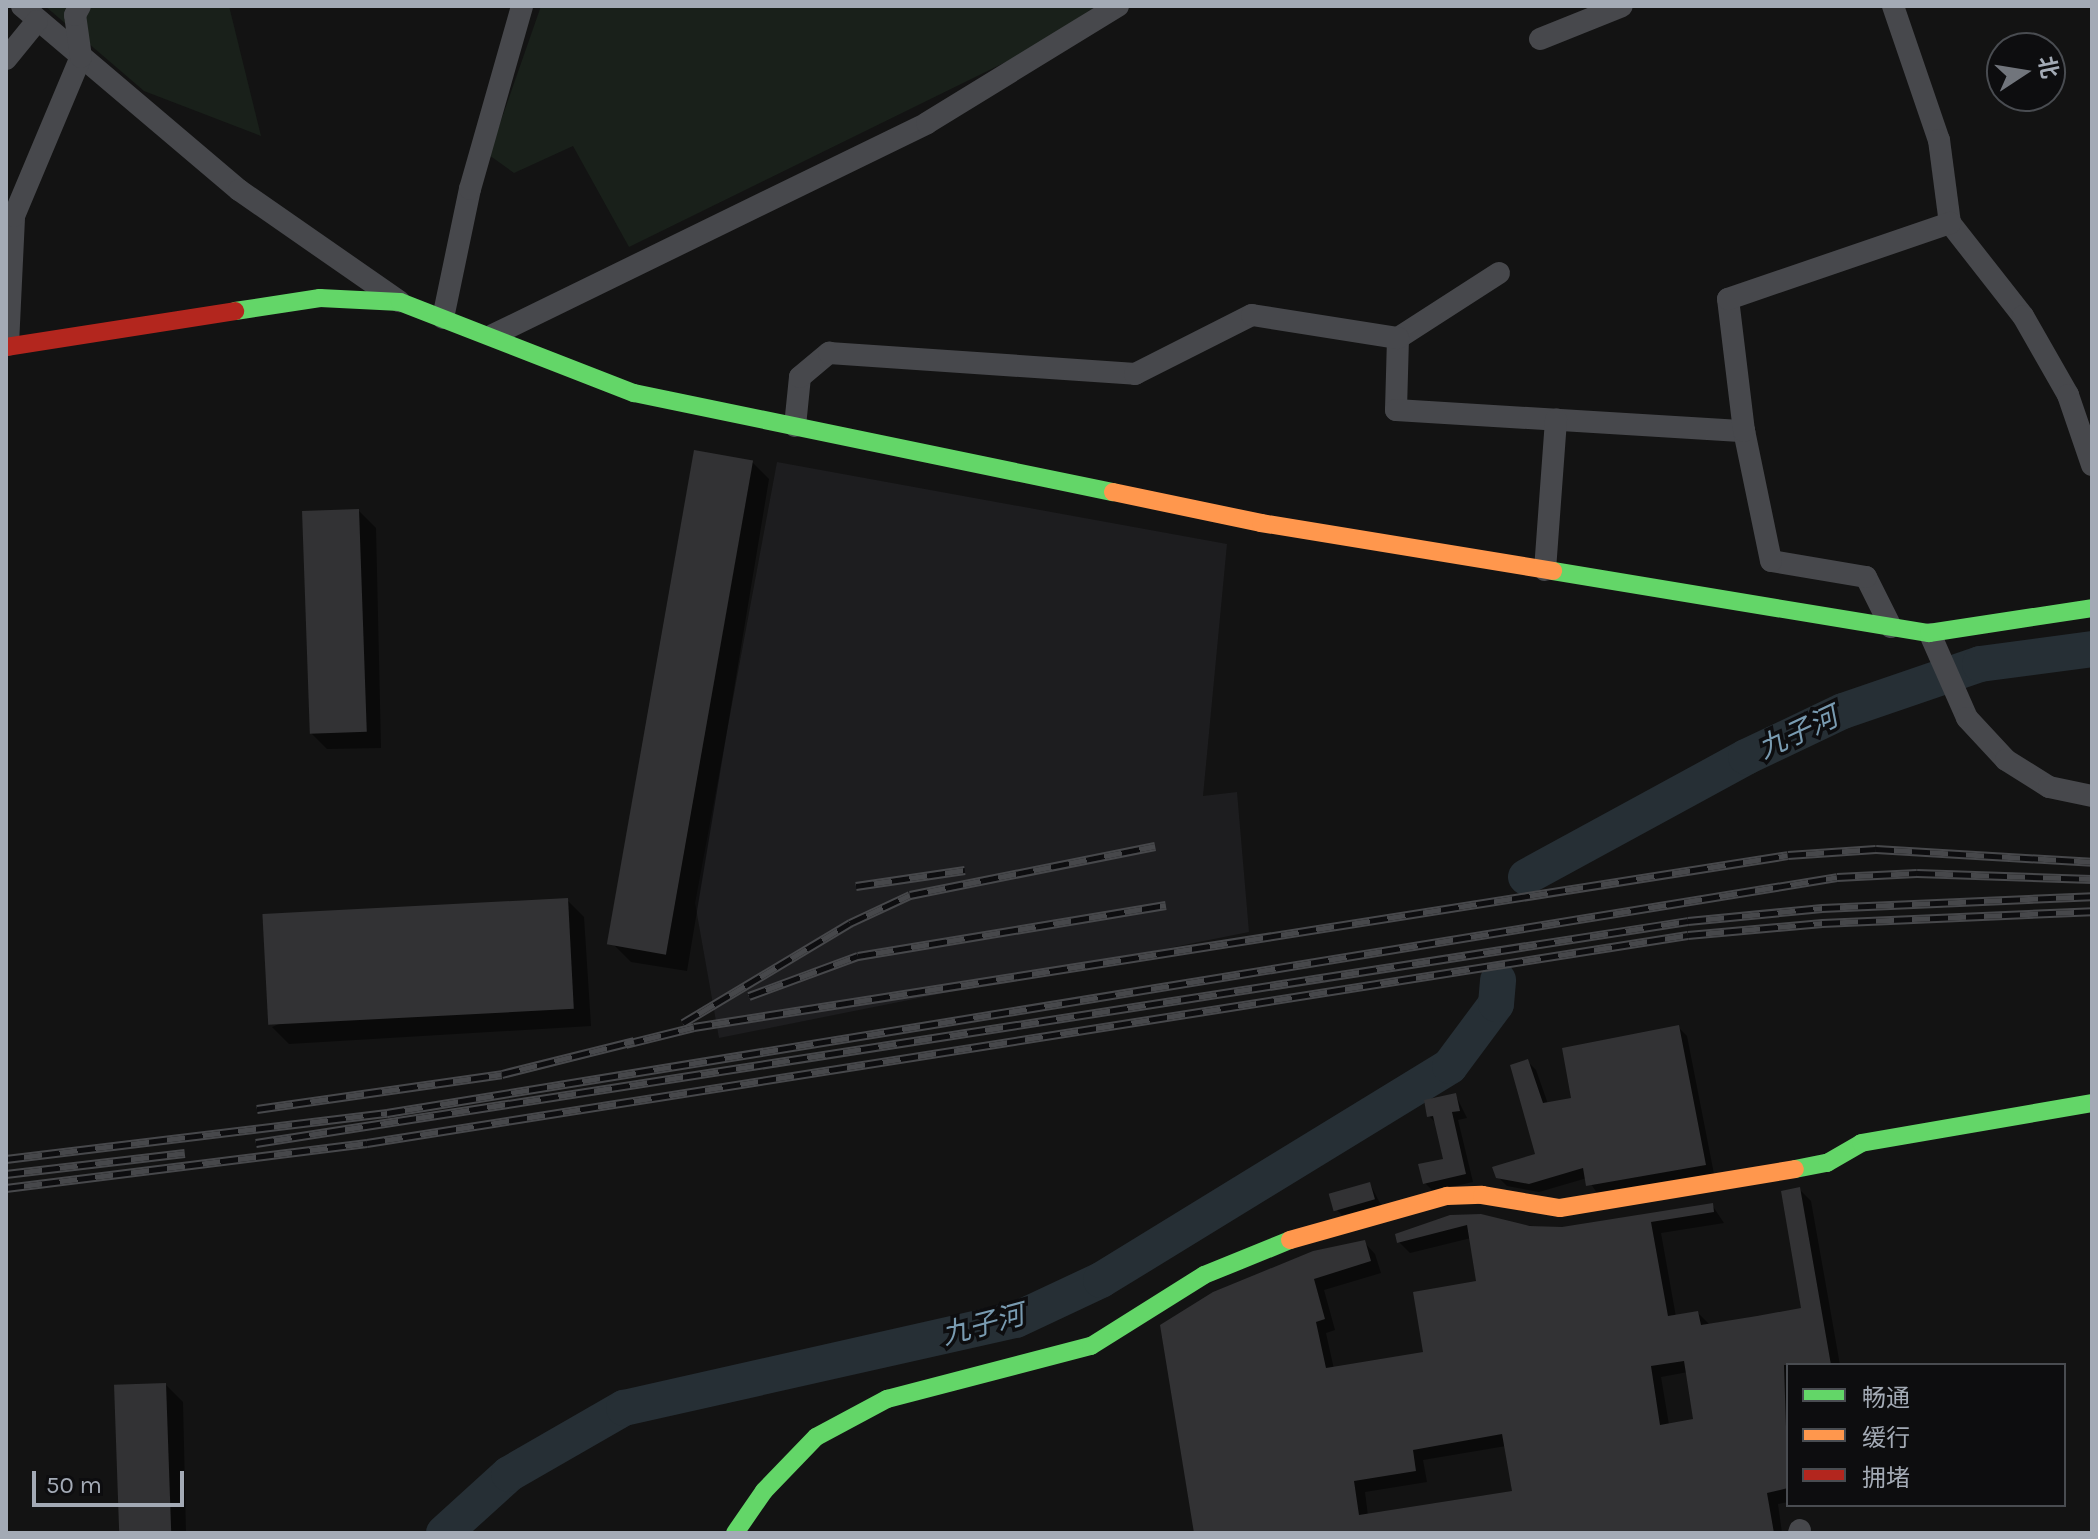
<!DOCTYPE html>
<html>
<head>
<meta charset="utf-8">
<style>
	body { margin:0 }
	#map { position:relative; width:2098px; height:1539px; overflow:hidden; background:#131313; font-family:Karla,"Noto Sans SC",sans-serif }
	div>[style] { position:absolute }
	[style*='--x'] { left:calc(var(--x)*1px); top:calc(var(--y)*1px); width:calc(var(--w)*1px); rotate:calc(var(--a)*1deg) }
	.built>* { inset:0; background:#1d1d1f }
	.green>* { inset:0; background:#19201a }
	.shadow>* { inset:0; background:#0007 }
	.river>* { height:36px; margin:-18px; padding:0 18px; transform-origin:18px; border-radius:18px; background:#262f35 }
	.building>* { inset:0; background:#323234; transform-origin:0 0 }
	.street>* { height:22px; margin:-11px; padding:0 11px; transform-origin:11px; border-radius:11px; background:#47484c }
	.fast>* { height:18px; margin:-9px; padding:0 9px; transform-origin:9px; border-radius:9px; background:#63d668 }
	.slow>* { height:18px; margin:-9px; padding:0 9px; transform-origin:9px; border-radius:9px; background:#ff974d }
	.jam>* { height:18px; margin:-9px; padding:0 9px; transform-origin:9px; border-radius:9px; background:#b3261e }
	.rail>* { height:9px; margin-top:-4.5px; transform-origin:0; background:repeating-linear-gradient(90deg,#0d0d0f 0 18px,#47484b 0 36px); box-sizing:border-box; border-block:2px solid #47484b }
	span { translate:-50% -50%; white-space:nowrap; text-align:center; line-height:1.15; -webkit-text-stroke:7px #0d0d0f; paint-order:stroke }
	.water-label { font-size:28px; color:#799bb1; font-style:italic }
	.frame { position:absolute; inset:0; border:8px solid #a3aab5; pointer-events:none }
	.legend { position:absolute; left:1786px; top:1363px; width:280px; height:144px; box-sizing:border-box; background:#0d0d0f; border:2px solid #494c51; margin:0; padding:10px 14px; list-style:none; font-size:24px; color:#a3aab5 }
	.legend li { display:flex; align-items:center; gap:16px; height:40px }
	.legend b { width:40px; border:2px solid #494c51 }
	.north { position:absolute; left:1986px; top:32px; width:80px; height:80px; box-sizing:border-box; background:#0d0d0f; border:2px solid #494c51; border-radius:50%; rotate:78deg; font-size:22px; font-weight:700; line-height:32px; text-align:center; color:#a3aab5 }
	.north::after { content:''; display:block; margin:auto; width:28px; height:36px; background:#71757c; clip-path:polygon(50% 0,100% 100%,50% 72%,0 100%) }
	.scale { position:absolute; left:32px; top:1471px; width:152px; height:36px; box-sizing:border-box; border:4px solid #a3aab5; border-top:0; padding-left:10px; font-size:24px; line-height:28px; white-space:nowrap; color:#a3aab5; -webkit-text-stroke:6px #0d0d0f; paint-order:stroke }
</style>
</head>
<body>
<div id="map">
	<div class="built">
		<div style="clip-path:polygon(777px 462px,1227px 544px,1203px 796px,1237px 792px,1249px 932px,719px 1038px,695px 903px)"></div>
	</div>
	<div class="green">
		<div style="clip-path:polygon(45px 6px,229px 6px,261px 136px,144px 91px)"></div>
		<div style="clip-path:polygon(541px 6px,1096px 6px,1030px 50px,629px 247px,573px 146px,514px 173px,489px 155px)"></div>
	</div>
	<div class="shadow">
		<div style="clip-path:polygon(752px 462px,769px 479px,687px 971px,631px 962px,614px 945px)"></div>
		<div style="clip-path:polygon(359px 511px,376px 528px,381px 748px,327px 749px,310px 732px)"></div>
		<div style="clip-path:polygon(567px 900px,584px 917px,591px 1026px,289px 1044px,272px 1027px)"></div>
		<div style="clip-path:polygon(1678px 1027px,1687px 1036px,1714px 1174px,1597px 1193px,1587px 1178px,1539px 1192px,1507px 1186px,1498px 1177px,1537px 1156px,1527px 1061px,1536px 1070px,1548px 1104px,1573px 1100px)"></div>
		<div style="clip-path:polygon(1456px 1096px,1467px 1118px,1458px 1120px,1473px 1182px,1433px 1191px,1425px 1183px,1446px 1160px,1437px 1124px,1429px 1116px)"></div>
		<div style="clip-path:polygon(1370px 1184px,1382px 1207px,1342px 1215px,1334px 1207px)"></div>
		<div style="clip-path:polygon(evenodd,1799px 1189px,1811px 1201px,1840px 1365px,1788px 1365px,1788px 1502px,1778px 1504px,1782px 1533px,1196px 1533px,1162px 1326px,1364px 1242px,1375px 1254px,1381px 1273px,1324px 1290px,1335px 1330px,1326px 1333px,1334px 1369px,1425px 1354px,1479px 1283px,1471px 1238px,1410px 1253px,1399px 1242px,1451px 1217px,1562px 1229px,1712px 1205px,1724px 1223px,1661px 1233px,1676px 1317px,1698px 1313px,1709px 1324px,1803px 1310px,1799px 1189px,1688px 1372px,1696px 1421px,1669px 1425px,1661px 1377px,1688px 1372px,1799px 1189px,1506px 1446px,1514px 1492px,1368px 1516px,1365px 1492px,1427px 1482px,1423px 1460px,1506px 1446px)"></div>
		<div style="clip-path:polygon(166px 1385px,183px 1402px,186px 1533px,120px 1533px)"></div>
	</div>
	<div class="river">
		<div style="--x:1526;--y:877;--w:251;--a:-28.6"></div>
		<div style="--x:1746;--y:757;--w:107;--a:-25.4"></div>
		<div style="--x:1843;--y:711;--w:145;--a:-18.9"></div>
		<div style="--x:1980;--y:664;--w:113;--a:-7.6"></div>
		<div style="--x:444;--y:1533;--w:88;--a:-42.2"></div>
		<div style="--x:509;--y:1474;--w:133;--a:-29.9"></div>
		<div style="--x:624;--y:1408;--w:402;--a:-12.7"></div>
		<div style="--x:1016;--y:1320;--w:94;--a:-25.2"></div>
		<div style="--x:1101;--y:1280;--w:409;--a:-31.5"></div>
		<div style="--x:1450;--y:1066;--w:77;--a:-53.4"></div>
		<div style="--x:1496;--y:1004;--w:24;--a:-85"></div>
	</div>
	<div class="building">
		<div style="left:694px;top:450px;width:60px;height:502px;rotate:10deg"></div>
		<div style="left:359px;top:509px;width:223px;height:57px;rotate:88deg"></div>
		<div style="left:568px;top:898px;width:111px;height:306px;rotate:87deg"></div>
		<div style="clip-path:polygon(1679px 1025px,1706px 1165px,1586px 1186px,1583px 1168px,1529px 1184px,1496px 1178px,1492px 1167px,1535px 1154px,1510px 1065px,1528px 1059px,1543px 1103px,1571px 1098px,1562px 1048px)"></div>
		<div style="clip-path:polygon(1456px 1093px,1460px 1111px,1452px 1112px,1466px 1174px,1423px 1184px,1418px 1164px,1443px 1159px,1433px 1116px,1427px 1117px,1424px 1100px)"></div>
		<div style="left:1370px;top:1182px;width:18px;height:43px;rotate:74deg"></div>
		<div style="clip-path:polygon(evenodd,1800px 1187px,1831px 1365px,1784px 1365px,1788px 1488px,1767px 1493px,1774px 1533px,1194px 1533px,1160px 1325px,1213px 1292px,1313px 1251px,1365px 1240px,1371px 1261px,1314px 1279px,1325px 1319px,1316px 1322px,1326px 1368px,1423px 1352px,1413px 1292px,1476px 1281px,1467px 1225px,1397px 1243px,1395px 1234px,1450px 1215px,1481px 1214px,1530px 1226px,1562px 1227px,1713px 1203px,1714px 1212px,1651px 1222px,1668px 1316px,1698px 1311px,1701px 1325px,1757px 1316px,1801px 1308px,1781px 1191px,1800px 1187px,1684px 1361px,1693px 1419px,1660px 1425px,1651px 1366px,1684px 1361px,1800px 1187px,1502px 1434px,1512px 1491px,1359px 1515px,1354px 1481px,1416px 1471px,1413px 1450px,1502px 1434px)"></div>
		<div style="left:166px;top:1383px;width:150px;height:52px;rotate:88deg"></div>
	</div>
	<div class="street">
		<div style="--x:22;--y:6;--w:285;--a:40.3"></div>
		<div style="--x:239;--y:190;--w:195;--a:34.8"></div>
		<div style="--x:1893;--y:6;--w:142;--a:71.1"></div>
		<div style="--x:1939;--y:140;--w:84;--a:82.5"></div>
		<div style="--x:1950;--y:223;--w:118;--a:51.9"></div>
		<div style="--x:2023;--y:316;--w:91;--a:60.3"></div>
		<div style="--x:2068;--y:395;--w:74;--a:71.1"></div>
		<div style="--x:1540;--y:39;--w:88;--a:-21.9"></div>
		<div style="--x:6;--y:59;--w:49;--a:-50.8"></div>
		<div style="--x:1499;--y:273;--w:120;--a:147.2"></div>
		<div style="--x:1398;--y:338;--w:72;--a:91.6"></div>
		<div style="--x:1396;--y:410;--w:349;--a:3.5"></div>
		<div style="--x:443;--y:318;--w:132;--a:-78.2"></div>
		<div style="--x:470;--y:189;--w:190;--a:-74.1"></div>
		<div style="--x:493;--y:335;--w:483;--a:-26"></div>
		<div style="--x:927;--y:123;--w:224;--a:-31.5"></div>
		<div style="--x:8;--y:345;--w:129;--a:-87.3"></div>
		<div style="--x:14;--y:216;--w:173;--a:-67.2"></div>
		<div style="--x:81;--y:57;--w:42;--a:-98.1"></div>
		<div style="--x:75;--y:15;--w:10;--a:-61"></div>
		<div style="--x:795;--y:426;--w:49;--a:-84.2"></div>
		<div style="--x:800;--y:377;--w:38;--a:-40"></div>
		<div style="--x:829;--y:353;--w:307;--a:3.9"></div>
		<div style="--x:1135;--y:374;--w:131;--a:-26.8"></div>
		<div style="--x:1252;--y:315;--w:148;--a:9"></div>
		<div style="--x:1545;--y:570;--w:151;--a:-85.8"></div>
		<div style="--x:1891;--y:627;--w:56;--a:-116.6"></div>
		<div style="--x:1866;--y:577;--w:96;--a:-170.4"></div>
		<div style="--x:1771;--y:561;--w:133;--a:-101.7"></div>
		<div style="--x:1744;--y:431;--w:133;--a:-96.9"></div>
		<div style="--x:1728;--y:299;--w:235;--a:-18.9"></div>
		<div style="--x:1930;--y:634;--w:92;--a:66.2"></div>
		<div style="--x:1967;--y:718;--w:57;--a:47.1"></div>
		<div style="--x:2006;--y:760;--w:51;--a:32.1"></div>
		<div style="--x:2049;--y:787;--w:44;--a:11.8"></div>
		<div style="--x:1799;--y:1533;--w:3;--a:-72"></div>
	</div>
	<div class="fast">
		<div style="--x:235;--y:311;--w:86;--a:-8.7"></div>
		<div style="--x:320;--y:298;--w:80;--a:2.9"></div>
		<div style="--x:400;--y:302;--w:251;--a:21.3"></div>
		<div style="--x:634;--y:393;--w:489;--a:11.7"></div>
		<div style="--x:1553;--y:571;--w:381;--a:9.4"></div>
		<div style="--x:1929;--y:633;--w:165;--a:-8.7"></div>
		<div style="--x:1795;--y:1169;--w:33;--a:-11"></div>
		<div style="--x:1827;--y:1163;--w:39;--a:-30"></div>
		<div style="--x:1861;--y:1143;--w:234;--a:-9.8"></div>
		<div style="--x:735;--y:1533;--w:51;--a:-55.4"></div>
		<div style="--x:764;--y:1491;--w:75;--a:-46.1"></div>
		<div style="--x:816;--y:1437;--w:81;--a:-28.2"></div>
		<div style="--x:887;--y:1399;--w:211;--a:-14.6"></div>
		<div style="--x:1091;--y:1346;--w:133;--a:-32.1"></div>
		<div style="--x:1204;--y:1275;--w:93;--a:-22.1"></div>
	</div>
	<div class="slow">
		<div style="--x:1113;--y:492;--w:151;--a:11.8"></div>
		<div style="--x:1261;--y:523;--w:296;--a:9.3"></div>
		<div style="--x:1290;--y:1240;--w:163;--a:-15.7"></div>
		<div style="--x:1447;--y:1196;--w:35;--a:-2"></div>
		<div style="--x:1482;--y:1195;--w:79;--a:9.5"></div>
		<div style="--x:1560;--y:1208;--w:238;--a:-9.4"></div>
	</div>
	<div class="jam">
		<div style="--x:6;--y:347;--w:232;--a:-8.9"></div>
	</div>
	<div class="rail">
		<div style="--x:856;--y:886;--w:110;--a:-8.4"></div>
		<div style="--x:749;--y:996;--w:116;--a:-20.2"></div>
		<div style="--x:858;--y:956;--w:312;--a:-9.4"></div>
		<div style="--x:683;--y:1023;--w:195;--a:-30.9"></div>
		<div style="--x:850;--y:923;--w:66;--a:-25"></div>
		<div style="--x:910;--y:895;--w:250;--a:-11.3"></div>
		<div style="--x:626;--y:1044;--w:70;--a:-14"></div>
		<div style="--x:694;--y:1027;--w:1107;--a:-8.93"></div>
		<div style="--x:1788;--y:855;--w:88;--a:-3.9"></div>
		<div style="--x:1876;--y:849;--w:216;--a:3.4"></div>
		<div style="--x:257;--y:1109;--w:247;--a:-8.1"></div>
		<div style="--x:502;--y:1074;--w:136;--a:-14"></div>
		<div style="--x:256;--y:1143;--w:1449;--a:-8.81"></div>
		<div style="--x:1688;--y:921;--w:135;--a:-5.5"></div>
		<div style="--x:1822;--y:908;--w:270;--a:-2.5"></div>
		<div style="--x:6;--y:1159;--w:384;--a:-6.9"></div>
		<div style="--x:387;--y:1113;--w:1469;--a:-9.24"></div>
		<div style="--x:1837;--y:877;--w:80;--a:-2.9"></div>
		<div style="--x:1917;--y:873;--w:175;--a:2"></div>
		<div style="--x:6;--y:1174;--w:180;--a:-6.7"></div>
		<div style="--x:6;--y:1188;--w:364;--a:-7.1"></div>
		<div style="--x:367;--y:1143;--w:1337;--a:-8.95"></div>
		<div style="--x:1688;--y:935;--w:135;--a:-5.1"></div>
		<div style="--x:1822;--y:923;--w:270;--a:-2.5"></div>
	</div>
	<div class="water-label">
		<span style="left:1798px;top:733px;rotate:-25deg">九子河</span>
		<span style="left:983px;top:1325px;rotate:-15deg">九子河</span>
	</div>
	<div class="frame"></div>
	<ul class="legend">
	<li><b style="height:10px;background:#63d668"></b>畅通</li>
	<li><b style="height:10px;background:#ff974d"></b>缓行</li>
	<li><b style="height:10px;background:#b3261e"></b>拥堵</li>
	</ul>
	<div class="north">北</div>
	<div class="scale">50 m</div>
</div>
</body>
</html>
